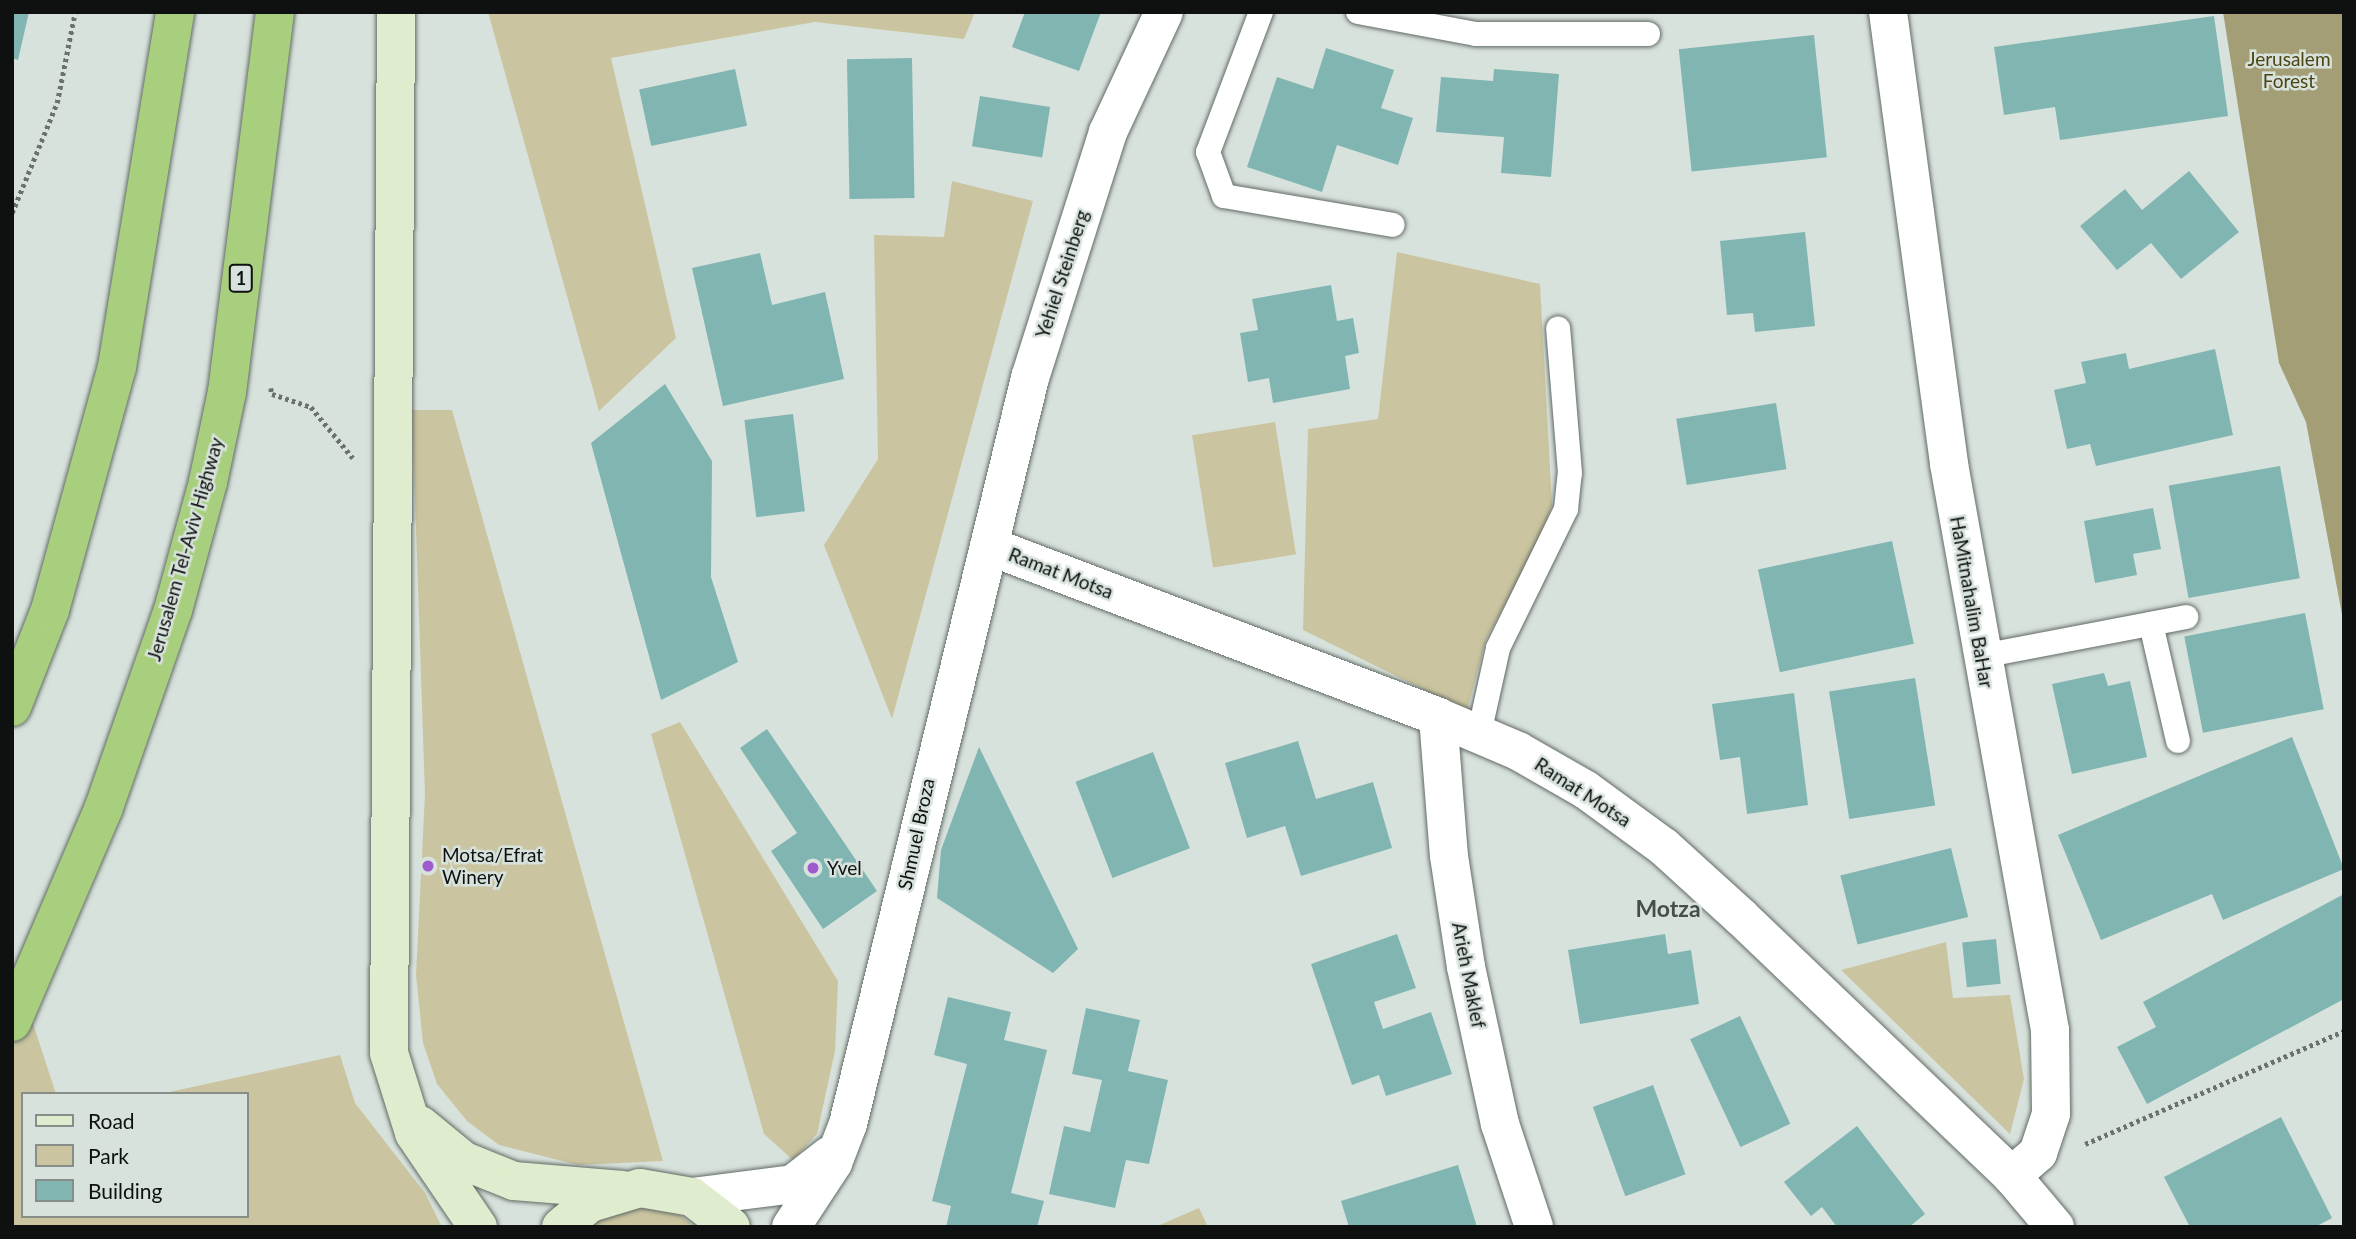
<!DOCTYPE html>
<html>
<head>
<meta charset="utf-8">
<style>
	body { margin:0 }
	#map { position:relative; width:2356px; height:1239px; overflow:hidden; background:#d8e2dc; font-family:Lato,sans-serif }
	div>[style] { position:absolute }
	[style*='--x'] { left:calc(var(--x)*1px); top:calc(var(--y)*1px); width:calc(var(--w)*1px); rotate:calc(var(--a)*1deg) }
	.green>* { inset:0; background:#cac5a0; transform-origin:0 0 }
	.forest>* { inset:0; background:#a49e76 }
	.building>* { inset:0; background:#80b5b1; transform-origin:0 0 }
	.path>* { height:4.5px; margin-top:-2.25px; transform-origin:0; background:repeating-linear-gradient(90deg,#6b716d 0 3.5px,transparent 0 7px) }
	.roads { filter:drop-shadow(0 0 2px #626b65) drop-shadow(0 0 2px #626b65) }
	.service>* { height:24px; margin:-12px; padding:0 12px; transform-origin:12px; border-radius:12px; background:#fff }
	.minor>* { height:38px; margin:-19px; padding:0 19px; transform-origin:19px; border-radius:19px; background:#fff }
	.secondary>* { height:38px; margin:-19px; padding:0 19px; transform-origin:19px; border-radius:19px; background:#dfedce }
	.trunk>* { height:38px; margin:-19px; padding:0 19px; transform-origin:19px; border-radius:19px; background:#a8cf7e }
	.dots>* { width:19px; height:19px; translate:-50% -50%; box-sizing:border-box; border:4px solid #d8e2dc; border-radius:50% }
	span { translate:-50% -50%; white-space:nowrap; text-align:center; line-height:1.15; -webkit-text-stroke:5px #d8e2dc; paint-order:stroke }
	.shield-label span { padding:2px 5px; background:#d8e2dc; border:2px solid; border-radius:5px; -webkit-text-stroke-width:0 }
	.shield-label { font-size:18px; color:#0e110f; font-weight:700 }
	.park-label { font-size:19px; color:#4c4412 }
	.street-label { font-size:19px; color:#0e110f }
	.poi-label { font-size:19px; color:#0e110f }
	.left { translate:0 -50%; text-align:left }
	.quarter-label { font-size:23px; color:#464e49; font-weight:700 }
	.frame { position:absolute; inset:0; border:14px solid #0e110f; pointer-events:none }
	.legend { position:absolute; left:21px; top:1092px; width:228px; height:126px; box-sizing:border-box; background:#d8e2dc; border:2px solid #878e8a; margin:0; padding:9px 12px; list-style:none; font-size:21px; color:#0e110f }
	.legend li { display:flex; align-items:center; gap:14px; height:35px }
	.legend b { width:35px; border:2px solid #878e8a }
</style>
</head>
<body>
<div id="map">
	<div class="green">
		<div style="clip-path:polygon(488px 12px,975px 12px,964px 39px,815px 22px,611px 58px,676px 338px,599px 411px)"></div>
		<div style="clip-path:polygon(952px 181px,1033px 201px,892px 719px,824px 545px,878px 459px,874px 235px,944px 237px)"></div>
		<div style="clip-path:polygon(1397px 252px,1540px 284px,1552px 505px,1539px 544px,1486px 639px,1467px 711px,1303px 630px,1308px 429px,1378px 419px)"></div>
		<div style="clip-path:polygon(412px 410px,452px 410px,663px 1161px,578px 1165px,499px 1145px,467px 1121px,437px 1084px,423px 1043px,416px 975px,425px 794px)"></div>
		<div style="left:1275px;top:422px;width:134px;height:84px;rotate:81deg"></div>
		<div style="clip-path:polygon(680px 722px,838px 981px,835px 1051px,817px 1134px,793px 1160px,764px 1134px,651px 734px)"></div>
		<div style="clip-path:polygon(1946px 942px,1953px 998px,2010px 995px,2024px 1079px,2010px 1134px,1841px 970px)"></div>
		<div style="clip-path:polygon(12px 959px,56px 1094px,23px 1094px,23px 1216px,247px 1216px,247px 1094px,160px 1094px,340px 1055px,355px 1103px,425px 1193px,442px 1227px,12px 1227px)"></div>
		<div style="clip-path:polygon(648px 1206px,678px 1214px,696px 1227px,589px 1227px,616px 1211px)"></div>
		<div style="clip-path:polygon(1199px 1208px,1208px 1227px,1155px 1227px)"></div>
	</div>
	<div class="forest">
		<div style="clip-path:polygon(2223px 12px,2344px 12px,2344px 625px,2306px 422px,2279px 363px)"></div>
	</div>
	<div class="building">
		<div style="clip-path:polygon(12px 12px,29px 12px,18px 60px,12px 58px)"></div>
		<div style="clip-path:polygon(1025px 12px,1101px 12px,1079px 71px,1012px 47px)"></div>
		<div style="clip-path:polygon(2214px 16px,2228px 116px,2060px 140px,2055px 107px,2004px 115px,1994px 47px)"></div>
		<div style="left:1814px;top:35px;width:123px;height:136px;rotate:84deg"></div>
		<div style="clip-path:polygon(1326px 48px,1394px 70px,1381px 108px,1413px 118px,1398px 165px,1337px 145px,1322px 192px,1247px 167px,1277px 77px,1313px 89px)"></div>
		<div style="left:912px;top:58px;width:140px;height:65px;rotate:89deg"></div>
		<div style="left:735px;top:69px;width:58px;height:98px;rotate:78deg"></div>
		<div style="clip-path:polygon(1494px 69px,1559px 74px,1551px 177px,1501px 173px,1504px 137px,1436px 132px,1441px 77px,1493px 81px)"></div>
		<div style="left:980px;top:96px;width:71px;height:51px;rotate:9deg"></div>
		<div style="clip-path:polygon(2189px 171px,2239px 232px,2181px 279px,2151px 243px,2117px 270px,2080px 226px,2125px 189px,2142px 210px)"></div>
		<div style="clip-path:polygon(1805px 232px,1815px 326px,1755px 332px,1753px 313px,1727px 315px,1720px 241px)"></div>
		<div style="clip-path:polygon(760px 253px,772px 305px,825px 292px,844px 379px,723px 406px,692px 268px)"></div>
		<div style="clip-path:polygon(1331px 285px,1337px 321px,1353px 318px,1359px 353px,1345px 356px,1350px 389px,1273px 403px,1269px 378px,1248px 382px,1240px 333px,1258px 330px,1252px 299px)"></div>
		<div style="clip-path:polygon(2215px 349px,2233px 435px,2096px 466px,2090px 444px,2067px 449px,2054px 390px,2086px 383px,2081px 362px,2126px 353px,2129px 369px)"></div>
		<div style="clip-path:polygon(665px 384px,712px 461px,711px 577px,738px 662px,661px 700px,591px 443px)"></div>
		<div style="left:1776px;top:403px;width:67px;height:101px;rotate:81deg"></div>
		<div style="left:793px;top:414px;width:98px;height:49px;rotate:83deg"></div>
		<div style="left:2280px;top:466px;width:114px;height:113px;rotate:80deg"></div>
		<div style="clip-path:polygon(2153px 508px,2161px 549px,2133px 554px,2137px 575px,2095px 583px,2084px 521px)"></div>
		<div style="left:1892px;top:541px;width:105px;height:137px;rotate:78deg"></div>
		<div style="left:2305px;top:613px;width:98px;height:123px;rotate:79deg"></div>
		<div style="clip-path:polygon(2104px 673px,2108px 686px,2130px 681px,2147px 757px,2072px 774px,2052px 684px)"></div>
		<div style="left:1915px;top:678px;width:129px;height:87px;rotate:81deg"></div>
		<div style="clip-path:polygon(1794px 693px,1808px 805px,1747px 814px,1740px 757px,1720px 760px,1712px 704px)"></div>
		<div style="clip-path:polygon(767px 729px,877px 891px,823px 929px,771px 851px,797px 833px,740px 748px)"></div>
		<div style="clip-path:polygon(2292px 737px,2344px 869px,2223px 920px,2212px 894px,2101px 940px,2058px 835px)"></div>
		<div style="clip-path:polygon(1298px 741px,1316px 799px,1373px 782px,1392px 848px,1301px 876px,1285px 826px,1247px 838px,1225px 763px)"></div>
		<div style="clip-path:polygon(979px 747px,1078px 949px,1053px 973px,937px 898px,941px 850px)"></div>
		<div style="left:1153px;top:752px;width:103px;height:83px;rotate:69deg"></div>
		<div style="left:1951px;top:848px;width:71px;height:114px;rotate:76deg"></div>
		<div style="clip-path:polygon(2344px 894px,2344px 999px,2147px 1104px,2117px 1047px,2156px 1027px,2143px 1002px)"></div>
		<div style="clip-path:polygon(1397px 934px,1416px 988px,1374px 1002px,1383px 1029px,1431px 1012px,1452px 1074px,1386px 1096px,1379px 1075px,1352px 1085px,1311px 964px)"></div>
		<div style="clip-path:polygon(1665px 934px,1668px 954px,1691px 950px,1699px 1004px,1580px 1024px,1568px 950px)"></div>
		<div style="left:1996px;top:939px;width:45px;height:34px;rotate:84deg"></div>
		<div style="clip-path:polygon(948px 997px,1011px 1012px,1004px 1040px,1047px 1050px,1011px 1193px,1044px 1201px,1037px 1227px,946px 1227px,951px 1206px,932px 1201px,967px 1064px,934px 1055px)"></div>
		<div style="clip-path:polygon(1086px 1008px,1140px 1020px,1128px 1071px,1168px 1080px,1149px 1164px,1126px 1160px,1115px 1208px,1049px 1194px,1064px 1126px,1090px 1132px,1102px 1080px,1072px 1074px)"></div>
		<div style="left:1740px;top:1016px;width:119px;height:55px;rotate:65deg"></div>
		<div style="left:1653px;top:1085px;width:95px;height:64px;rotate:70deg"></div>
		<div style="clip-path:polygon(2281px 1117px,2332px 1218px,2315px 1227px,2190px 1227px,2164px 1177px)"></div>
		<div style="clip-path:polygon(1857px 1126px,1925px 1214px,1909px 1227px,1837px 1227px,1822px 1207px,1811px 1216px,1784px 1182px)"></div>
		<div style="clip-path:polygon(1458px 1165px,1477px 1227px,1349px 1227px,1341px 1201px)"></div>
	</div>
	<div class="path">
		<div style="--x:12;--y:213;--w:119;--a:-67.8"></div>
		<div style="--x:57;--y:103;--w:93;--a:-78.8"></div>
		<div style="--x:271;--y:388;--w:6;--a:81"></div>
		<div style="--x:272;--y:394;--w:41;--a:18.4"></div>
		<div style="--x:311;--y:407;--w:66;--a:50.5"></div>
		<div style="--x:2085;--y:1144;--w:283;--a:-23.6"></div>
	</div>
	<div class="roads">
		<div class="service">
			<div style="--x:1261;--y:12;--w:150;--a:110.7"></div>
			<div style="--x:1208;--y:152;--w:47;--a:70"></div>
			<div style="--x:1224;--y:196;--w:171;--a:9.7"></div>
			<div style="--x:1358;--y:12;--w:120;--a:10.6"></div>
			<div style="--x:1476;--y:34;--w:172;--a:0"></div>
			<div style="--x:2151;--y:624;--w:120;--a:77"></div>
			<div style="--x:1982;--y:656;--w:208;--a:-10.8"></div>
			<div style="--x:1479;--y:734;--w:88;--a:-77.5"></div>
			<div style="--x:1498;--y:648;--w:155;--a:-63.9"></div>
			<div style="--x:1566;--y:509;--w:36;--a:-84"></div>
			<div style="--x:1570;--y:473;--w:145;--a:-94.7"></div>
		</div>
		<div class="minor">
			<div style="--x:1888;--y:12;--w:456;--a:82.3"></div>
			<div style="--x:1949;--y:464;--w:575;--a:79.88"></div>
			<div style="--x:2050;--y:1030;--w:84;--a:89.3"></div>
			<div style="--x:2051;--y:1114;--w:41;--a:108.4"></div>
			<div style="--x:2038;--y:1153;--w:35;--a:139"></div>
			<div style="--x:989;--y:546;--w:480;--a:20.8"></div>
			<div style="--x:1438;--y:717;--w:87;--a:23"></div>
			<div style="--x:1518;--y:751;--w:78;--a:29.8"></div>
			<div style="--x:1586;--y:790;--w:97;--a:36.2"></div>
			<div style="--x:1664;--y:847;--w:105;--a:42.3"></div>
			<div style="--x:1742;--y:918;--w:373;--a:43.7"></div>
			<div style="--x:2012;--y:1176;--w:67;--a:49.9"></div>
			<div style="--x:1438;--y:717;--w:139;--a:85.5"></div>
			<div style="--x:1449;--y:856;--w:112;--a:81.3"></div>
			<div style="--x:1466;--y:967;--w:161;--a:77.8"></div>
			<div style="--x:1500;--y:1124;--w:108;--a:71.7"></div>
			<div style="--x:692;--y:1197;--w:102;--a:-7.3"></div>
			<div style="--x:793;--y:1184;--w:46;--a:-37.9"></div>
			<div style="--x:791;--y:1227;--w:77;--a:-56.7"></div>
			<div style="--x:833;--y:1163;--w:42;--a:-69"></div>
			<div style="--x:848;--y:1124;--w:768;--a:-76.29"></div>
			<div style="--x:1030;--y:378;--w:258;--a:-72.4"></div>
			<div style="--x:1108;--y:132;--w:132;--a:-65"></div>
		</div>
		<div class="secondary">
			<div style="--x:396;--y:12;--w:1041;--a:90.39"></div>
			<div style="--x:389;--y:1053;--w:84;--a:72.6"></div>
			<div style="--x:414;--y:1133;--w:114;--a:55.8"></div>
			<div style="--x:420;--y:1125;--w:57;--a:39.3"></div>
			<div style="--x:464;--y:1161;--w:54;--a:21.8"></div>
			<div style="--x:514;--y:1181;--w:109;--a:4.7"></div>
			<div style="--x:561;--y:1227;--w:38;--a:-40"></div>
			<div style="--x:590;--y:1203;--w:52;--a:-16.7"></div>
			<div style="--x:640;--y:1188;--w:53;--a:9.8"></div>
			<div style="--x:692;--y:1197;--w:49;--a:37.6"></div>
		</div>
		<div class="trunk">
			<div style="--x:12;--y:707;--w:104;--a:-68.6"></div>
			<div style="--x:50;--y:610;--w:252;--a:-74.6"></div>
			<div style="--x:117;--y:367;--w:360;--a:-80.7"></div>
			<div style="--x:12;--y:1022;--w:234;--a:-66.8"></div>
			<div style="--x:104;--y:807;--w:209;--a:-70.7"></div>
			<div style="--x:173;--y:610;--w:133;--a:-74.7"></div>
			<div style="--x:208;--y:482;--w:92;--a:-78.1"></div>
			<div style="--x:227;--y:392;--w:383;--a:-82.8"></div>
		</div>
	</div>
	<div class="dots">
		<div style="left:428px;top:866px;background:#9f5ace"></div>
		<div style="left:813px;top:868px;background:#9f5ace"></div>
	</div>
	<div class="shield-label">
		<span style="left:241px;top:278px">1</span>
	</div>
	<div class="park-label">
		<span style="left:2289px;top:70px">Jerusalem<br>Forest</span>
	</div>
	<div class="street-label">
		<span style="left:1062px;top:274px;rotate:-72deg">Yehiel Steinberg</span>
		<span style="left:185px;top:549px;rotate:-74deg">Jerusalem Tel-Aviv Highway</span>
		<span style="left:1061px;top:573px;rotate:21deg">Ramat Motsa</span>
		<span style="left:1972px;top:602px;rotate:80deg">HaMitnahalim BaHar</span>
		<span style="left:1583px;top:792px;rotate:33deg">Ramat Motsa</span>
		<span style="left:916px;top:834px;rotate:-78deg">Shmuel Broza</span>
		<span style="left:1469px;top:975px;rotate:79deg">Arieh Maklef</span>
	</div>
	<div class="poi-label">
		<span class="left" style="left:442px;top:866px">Motsa/Efrat<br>Winery</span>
		<span class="left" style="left:827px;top:868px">Yvel</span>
	</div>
	<div class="quarter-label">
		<span style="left:1668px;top:908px">Motza</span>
	</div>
	<div class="frame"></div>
	<ul class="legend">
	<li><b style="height:9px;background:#dfedce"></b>Road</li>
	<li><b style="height:19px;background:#cac5a0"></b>Park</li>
	<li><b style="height:19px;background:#80b5b1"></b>Building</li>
	</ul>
</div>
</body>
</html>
